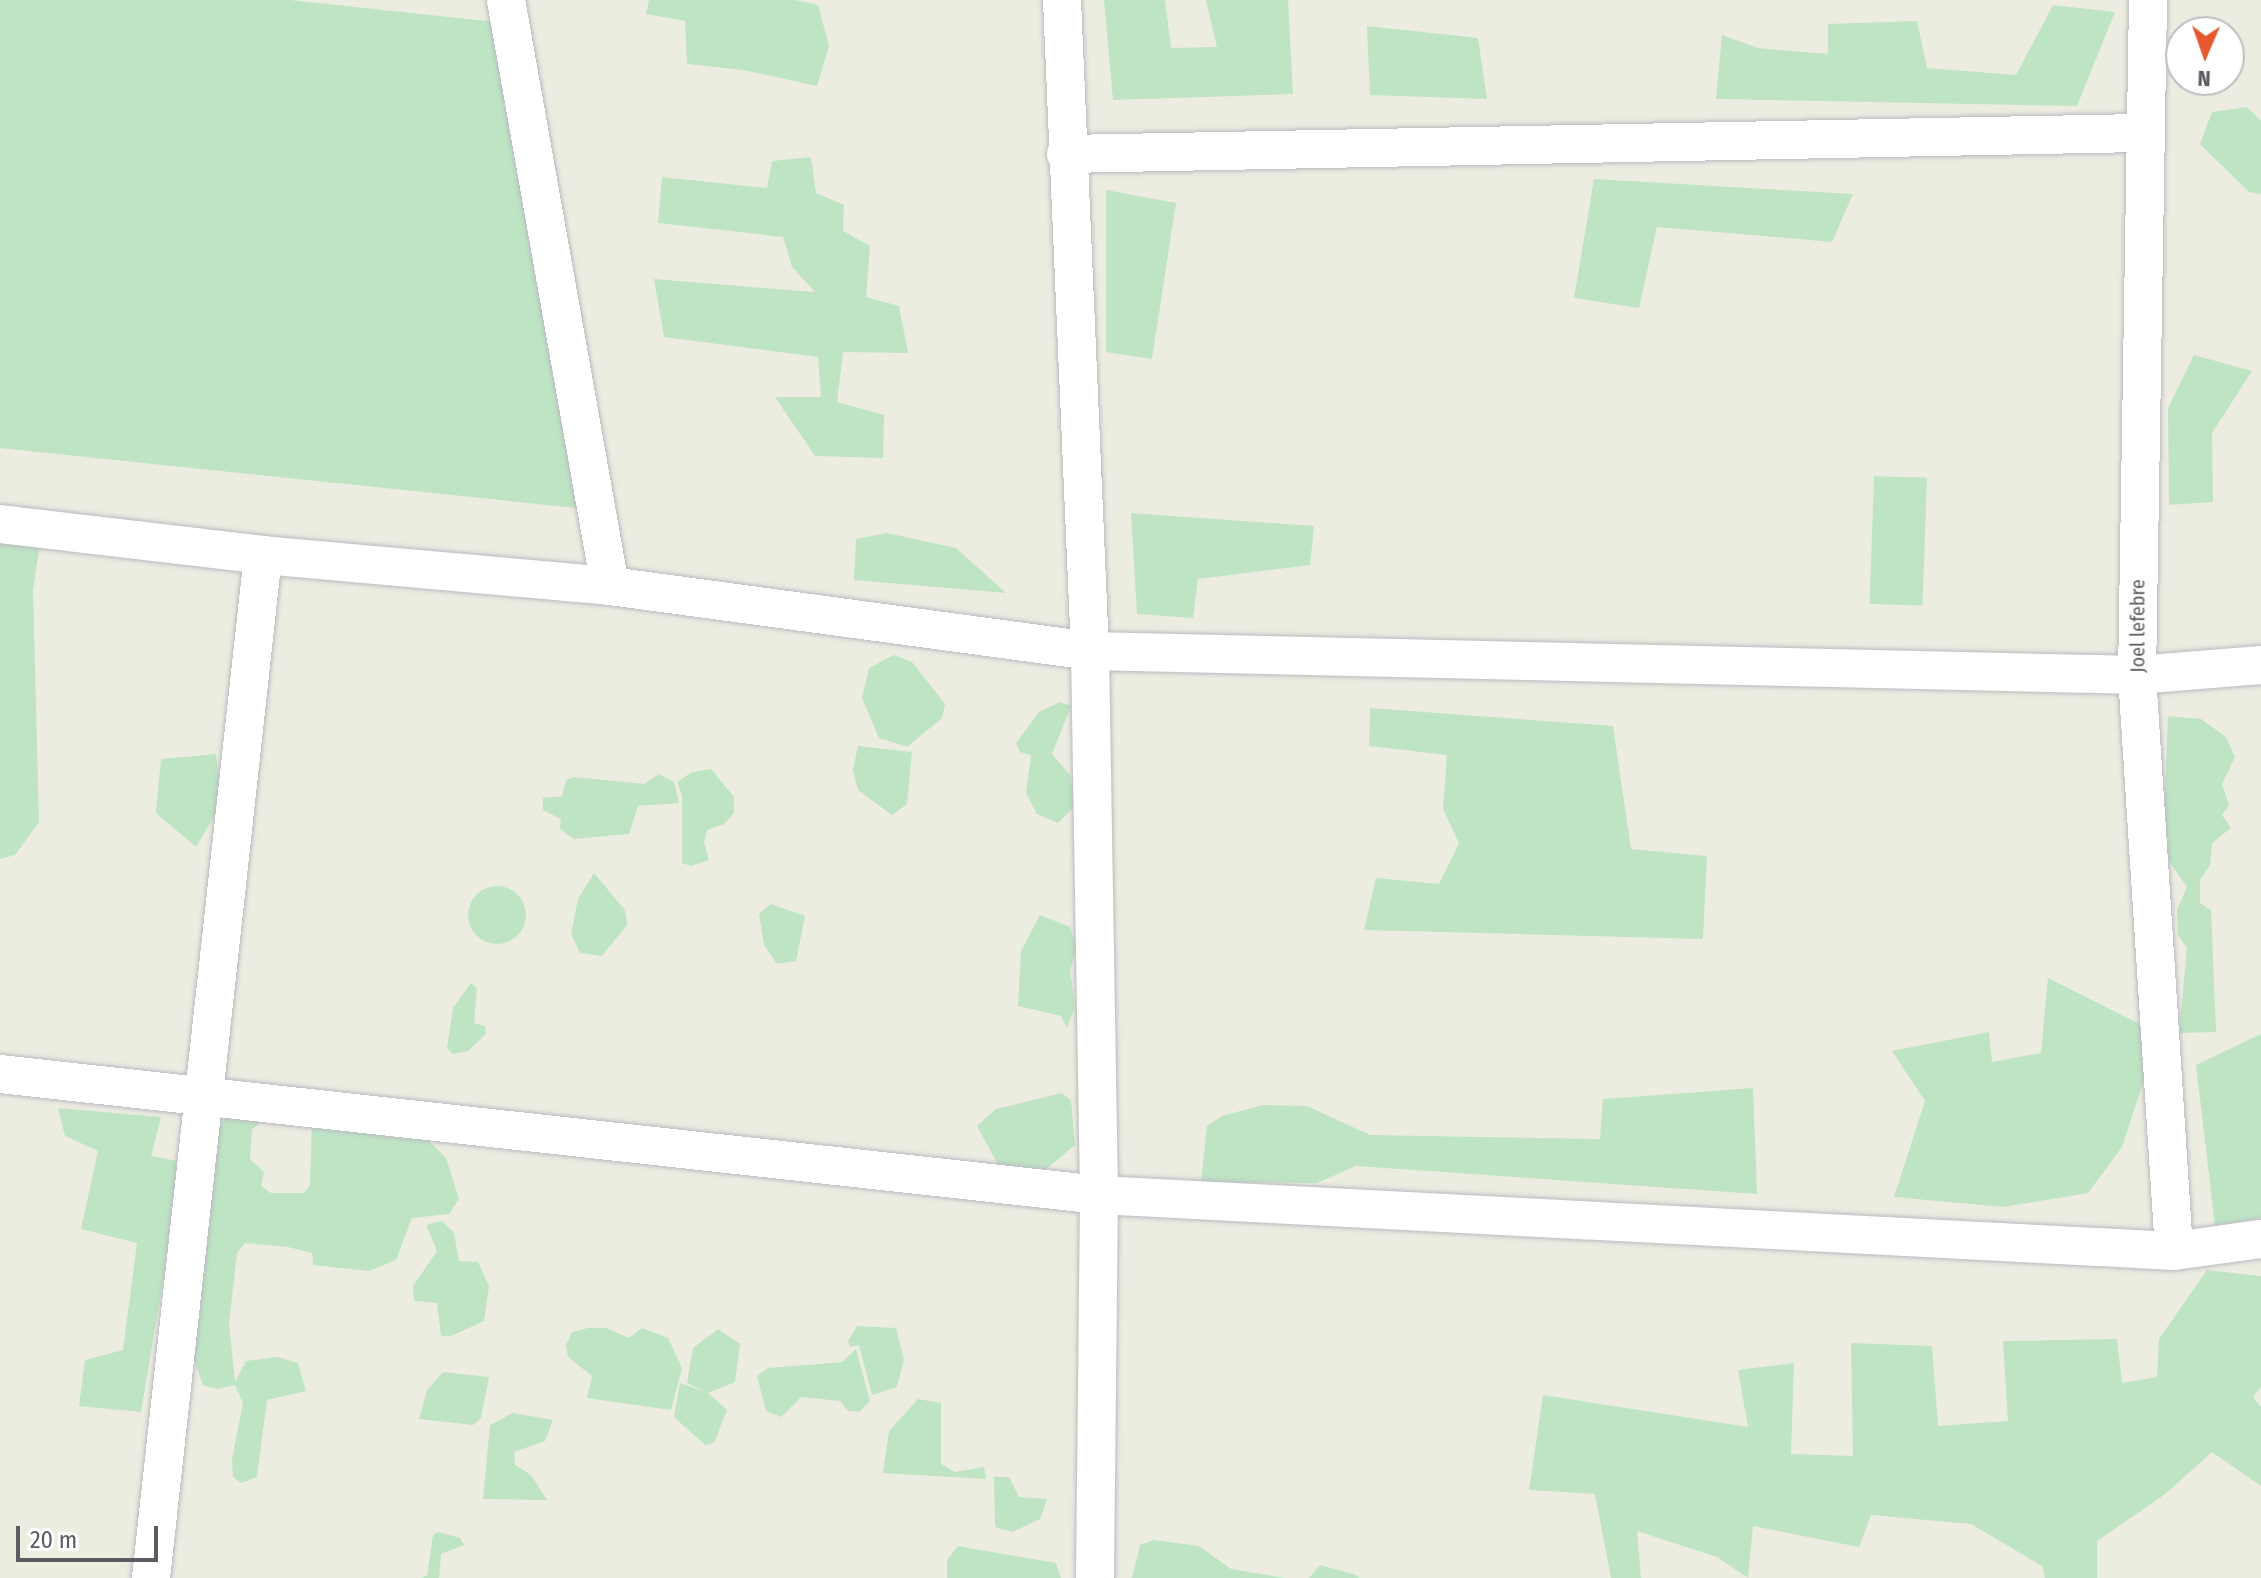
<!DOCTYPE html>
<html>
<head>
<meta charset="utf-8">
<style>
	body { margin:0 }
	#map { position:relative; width:2261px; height:1578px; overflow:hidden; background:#edece1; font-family:"Fira Sans Condensed",sans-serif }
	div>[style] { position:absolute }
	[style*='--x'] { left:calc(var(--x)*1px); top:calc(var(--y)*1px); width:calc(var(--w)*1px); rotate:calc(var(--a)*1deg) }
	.green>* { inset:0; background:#bee4c4; transform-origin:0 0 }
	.round { border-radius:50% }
	.roads { filter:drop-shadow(0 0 2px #b9bac0) drop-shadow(0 0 2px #b9bac0) }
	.minor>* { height:38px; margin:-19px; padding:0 19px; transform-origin:19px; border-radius:19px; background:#fff }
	span { translate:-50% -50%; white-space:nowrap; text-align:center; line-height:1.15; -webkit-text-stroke:7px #fff; paint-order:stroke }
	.street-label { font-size:20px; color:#5a5c62 }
	.north { position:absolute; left:2165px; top:16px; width:80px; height:80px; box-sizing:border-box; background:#fff; border:2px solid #bdbec0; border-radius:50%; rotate:182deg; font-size:22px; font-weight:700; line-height:32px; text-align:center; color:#5a5c62 }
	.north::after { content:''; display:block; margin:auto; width:28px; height:36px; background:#e6592e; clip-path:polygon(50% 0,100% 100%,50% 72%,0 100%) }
	.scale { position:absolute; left:16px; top:1526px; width:142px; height:36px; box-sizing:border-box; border:4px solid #5a5c62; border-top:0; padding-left:10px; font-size:24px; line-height:28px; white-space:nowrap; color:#5a5c62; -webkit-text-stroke:6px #fff; paint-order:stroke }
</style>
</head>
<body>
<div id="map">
	<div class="green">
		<div style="clip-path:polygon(0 0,290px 0,515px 24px,586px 509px,0 448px)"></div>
		<div style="clip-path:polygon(649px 0,795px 0,818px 5px,829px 46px,817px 86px,743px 70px,687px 64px,685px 21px,646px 14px)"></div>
		<div style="clip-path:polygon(1104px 0,1165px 0,1171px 48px,1217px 47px,1206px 0,1288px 0,1293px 94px,1113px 100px)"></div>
		<div style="clip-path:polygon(2053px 5px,2115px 12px,2077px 106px,1716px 99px,1722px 35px,1758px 48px,1828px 54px,1828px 24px,1917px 21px,1927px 68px,2016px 75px)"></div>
		<div style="clip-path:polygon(1367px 26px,1478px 38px,1487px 99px,1370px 95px)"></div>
		<div style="clip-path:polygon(2247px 107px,2261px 121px,2261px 194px,2249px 192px,2200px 144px,2212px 112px)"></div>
		<div style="clip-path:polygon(811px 157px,816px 193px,844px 205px,843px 231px,870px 246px,866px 297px,899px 306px,908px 353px,843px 352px,837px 402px,884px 415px,883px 458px,815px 456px,775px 397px,821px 397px,818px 357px,664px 337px,654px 279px,815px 292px,792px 267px,783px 237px,658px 223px,662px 177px,767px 188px,772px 161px)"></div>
		<div style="clip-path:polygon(1594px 179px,1853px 194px,1832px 242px,1657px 227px,1639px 308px,1574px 298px)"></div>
		<div style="clip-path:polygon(1106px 190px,1176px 203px,1152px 359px,1106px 352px)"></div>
		<div style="clip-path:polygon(2194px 355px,2252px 371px,2212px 433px,2213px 502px,2169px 505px,2168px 408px)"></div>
		<div style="left:1874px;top:476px;width:53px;height:128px;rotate:2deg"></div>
		<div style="clip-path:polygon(1131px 513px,1314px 526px,1310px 565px,1198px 579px,1193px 618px,1137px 614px)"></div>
		<div style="clip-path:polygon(887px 533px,956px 548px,1006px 593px,854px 580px,856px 539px)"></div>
		<div style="clip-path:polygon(0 539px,40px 544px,33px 590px,39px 822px,15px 855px,0 859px)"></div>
		<div style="clip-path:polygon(894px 655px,912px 662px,945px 704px,942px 718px,907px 747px,879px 738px,862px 698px,869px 668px)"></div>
		<div style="clip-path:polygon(1060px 702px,1071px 706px,1052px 754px,1070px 775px,1075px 806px,1058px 823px,1037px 814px,1026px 793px,1031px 755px,1020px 752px,1016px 743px,1039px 712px)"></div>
		<div style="clip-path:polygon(1370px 708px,1613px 726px,1631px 849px,1707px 856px,1703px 939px,1364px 930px,1376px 878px,1439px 884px,1459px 843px,1443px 809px,1447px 755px,1369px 746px)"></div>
		<div style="clip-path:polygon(2168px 716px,2201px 719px,2226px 737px,2235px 757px,2222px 784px,2229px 805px,2222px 815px,2231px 828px,2212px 843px,2210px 865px,2200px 880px,2200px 903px,2211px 910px,2216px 1032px,2179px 1033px,2187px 948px,2178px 935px,2177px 910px,2187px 887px,2163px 853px)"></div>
		<div style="clip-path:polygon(858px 746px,912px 752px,907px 804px,892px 815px,858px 790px,853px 770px)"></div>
		<div style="clip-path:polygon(216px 754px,222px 804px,196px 847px,156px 813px,161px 759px)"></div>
		<div style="clip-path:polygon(711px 769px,734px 797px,734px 813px,724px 824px,707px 830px,704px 843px,709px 860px,691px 866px,682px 863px,682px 795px,677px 782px,692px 772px)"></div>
		<div style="clip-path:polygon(659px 774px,674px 782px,679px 803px,638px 806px,629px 834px,574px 839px,560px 829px,561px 819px,543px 810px,543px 798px,562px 796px,566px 780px,574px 777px,644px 784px)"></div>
		<div style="clip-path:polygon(594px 873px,625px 910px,627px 925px,602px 956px,580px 953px,571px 934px,578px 899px)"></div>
		<div class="round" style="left:468px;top:886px;width:58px;height:58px"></div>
		<div style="clip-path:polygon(771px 904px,805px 916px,796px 961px,777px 964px,764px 945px,759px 914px)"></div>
		<div style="clip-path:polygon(1040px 915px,1070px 927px,1077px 948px,1070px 970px,1075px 1007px,1067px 1028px,1061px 1016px,1018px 1006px,1021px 951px)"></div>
		<div style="clip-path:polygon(2048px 978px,2159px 1034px,2122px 1147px,2088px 1193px,2003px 1207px,1894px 1197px,1925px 1101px,1892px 1051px,1989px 1032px,1992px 1062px,2041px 1053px)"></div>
		<div style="clip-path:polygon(471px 983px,477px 988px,474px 1023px,485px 1026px,486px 1034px,468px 1051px,453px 1054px,447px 1048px,453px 1008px)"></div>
		<div style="clip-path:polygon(2261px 1034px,2261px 1218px,2215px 1226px,2196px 1065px)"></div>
		<div style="clip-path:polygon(1753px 1088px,1757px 1194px,1356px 1166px,1317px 1183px,1201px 1182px,1207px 1126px,1222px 1116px,1263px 1105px,1307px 1106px,1370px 1135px,1600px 1139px,1603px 1099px)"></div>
		<div style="clip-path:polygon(1062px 1093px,1071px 1101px,1075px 1145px,1039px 1175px,1001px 1170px,977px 1126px,996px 1109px)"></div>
		<div style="clip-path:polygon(58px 1108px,161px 1117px,151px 1156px,183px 1162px,141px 1412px,79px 1406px,85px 1360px,123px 1350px,137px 1243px,81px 1229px,98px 1151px,65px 1136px)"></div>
		<div style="clip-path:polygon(232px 1111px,268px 1118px,252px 1129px,250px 1159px,264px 1172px,261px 1186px,271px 1193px,304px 1193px,310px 1185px,312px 1122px,427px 1139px,446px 1158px,459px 1199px,449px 1214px,412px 1218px,396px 1260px,369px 1271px,313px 1265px,312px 1253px,288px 1247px,245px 1243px,237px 1253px,229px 1323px,235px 1382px,246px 1361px,278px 1357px,298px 1363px,306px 1391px,267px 1400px,257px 1477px,241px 1483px,233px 1477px,232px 1459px,243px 1403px,235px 1385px,217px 1389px,203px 1385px,188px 1344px,215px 1130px)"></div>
		<div style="clip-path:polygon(442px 1221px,454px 1233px,459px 1261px,478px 1262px,489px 1286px,484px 1321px,451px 1336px,441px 1336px,437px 1303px,414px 1301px,413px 1286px,437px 1251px,426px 1225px)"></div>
		<div style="clip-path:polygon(2207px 1270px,2261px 1276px,2261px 1387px,2253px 1397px,2261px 1407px,2261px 1486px,2212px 1452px,2164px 1495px,2097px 1541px,2097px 1578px,2045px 1578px,2042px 1566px,1971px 1524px,1871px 1515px,1859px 1547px,1753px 1526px,1748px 1578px,1717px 1557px,1637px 1531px,1641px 1578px,1611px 1578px,1595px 1494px,1529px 1490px,1543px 1395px,1748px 1427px,1738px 1370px,1794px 1363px,1791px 1454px,1853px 1456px,1851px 1343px,1932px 1346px,1938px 1426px,2008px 1421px,2003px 1341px,2117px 1339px,2122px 1383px,2157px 1377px,2159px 1339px)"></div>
		<div style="clip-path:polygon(857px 1326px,896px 1328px,904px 1360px,897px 1387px,872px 1395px,859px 1345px,850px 1347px,848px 1341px)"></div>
		<div style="clip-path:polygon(588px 1328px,606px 1328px,629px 1338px,642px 1328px,668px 1338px,682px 1368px,671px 1410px,587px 1398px,592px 1376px,568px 1357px,566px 1345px,572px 1332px)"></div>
		<div style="clip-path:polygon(718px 1329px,740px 1344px,735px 1382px,708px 1393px,727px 1410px,714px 1443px,705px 1445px,674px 1417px,680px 1383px,708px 1393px,687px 1383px,693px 1348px)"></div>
		<div style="clip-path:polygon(856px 1349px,870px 1401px,859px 1412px,848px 1411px,840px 1401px,801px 1397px,781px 1417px,766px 1411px,757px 1376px,768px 1368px,842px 1362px)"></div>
		<div style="clip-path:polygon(443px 1372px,489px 1377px,481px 1418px,473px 1425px,419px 1419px,427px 1390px)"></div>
		<div style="clip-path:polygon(918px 1399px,941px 1403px,941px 1464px,955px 1472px,984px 1467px,986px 1479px,883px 1473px,889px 1431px)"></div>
		<div style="clip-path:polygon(513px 1413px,553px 1420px,545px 1441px,514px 1452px,515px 1465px,531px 1475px,547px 1500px,483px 1499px,490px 1425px)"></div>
		<div style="clip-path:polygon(994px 1477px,1009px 1477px,1019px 1497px,1047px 1499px,1040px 1519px,1012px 1532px,995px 1527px)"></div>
		<div style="clip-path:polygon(438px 1532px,460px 1538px,464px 1545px,441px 1554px,439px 1578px,419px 1578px,427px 1576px,433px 1535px)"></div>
		<div style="clip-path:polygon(1153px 1540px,1199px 1546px,1231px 1569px,1286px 1578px,1132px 1578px,1140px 1545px)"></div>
		<div style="clip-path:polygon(958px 1546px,1056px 1563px,1061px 1578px,947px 1578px,947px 1560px)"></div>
		<div style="clip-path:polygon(1320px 1565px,1353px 1574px,1360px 1578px,1309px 1578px)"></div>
	</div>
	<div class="roads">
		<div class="minor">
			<div style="--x:506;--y:0;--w:595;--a:79.94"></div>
			<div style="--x:1062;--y:0;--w:652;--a:87.54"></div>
			<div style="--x:1090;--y:651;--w:544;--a:89.05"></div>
			<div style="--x:1099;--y:1195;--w:383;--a:90.6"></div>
			<div style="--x:2148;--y:0;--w:675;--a:90.93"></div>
			<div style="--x:2137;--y:675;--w:577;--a:86.32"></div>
			<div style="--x:1066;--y:154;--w:1078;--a:-1.12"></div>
			<div style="--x:0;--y:524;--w:265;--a:6.7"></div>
			<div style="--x:263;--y:555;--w:348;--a:5.1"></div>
			<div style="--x:610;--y:586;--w:484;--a:7.7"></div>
			<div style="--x:1090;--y:651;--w:1047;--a:1.31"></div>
			<div style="--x:2137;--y:675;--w:124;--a:-4.6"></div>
			<div style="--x:0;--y:1074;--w:1106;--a:6.28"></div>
			<div style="--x:1099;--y:1195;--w:1076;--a:2.98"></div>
			<div style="--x:2174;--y:1251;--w:88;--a:-7.9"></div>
			<div style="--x:151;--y:1578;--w:1029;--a:-83.75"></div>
		</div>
	</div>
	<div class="street-label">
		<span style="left:2138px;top:626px;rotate:-90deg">Joel lefebre</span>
	</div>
	<div class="north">N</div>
	<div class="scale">20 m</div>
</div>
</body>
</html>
